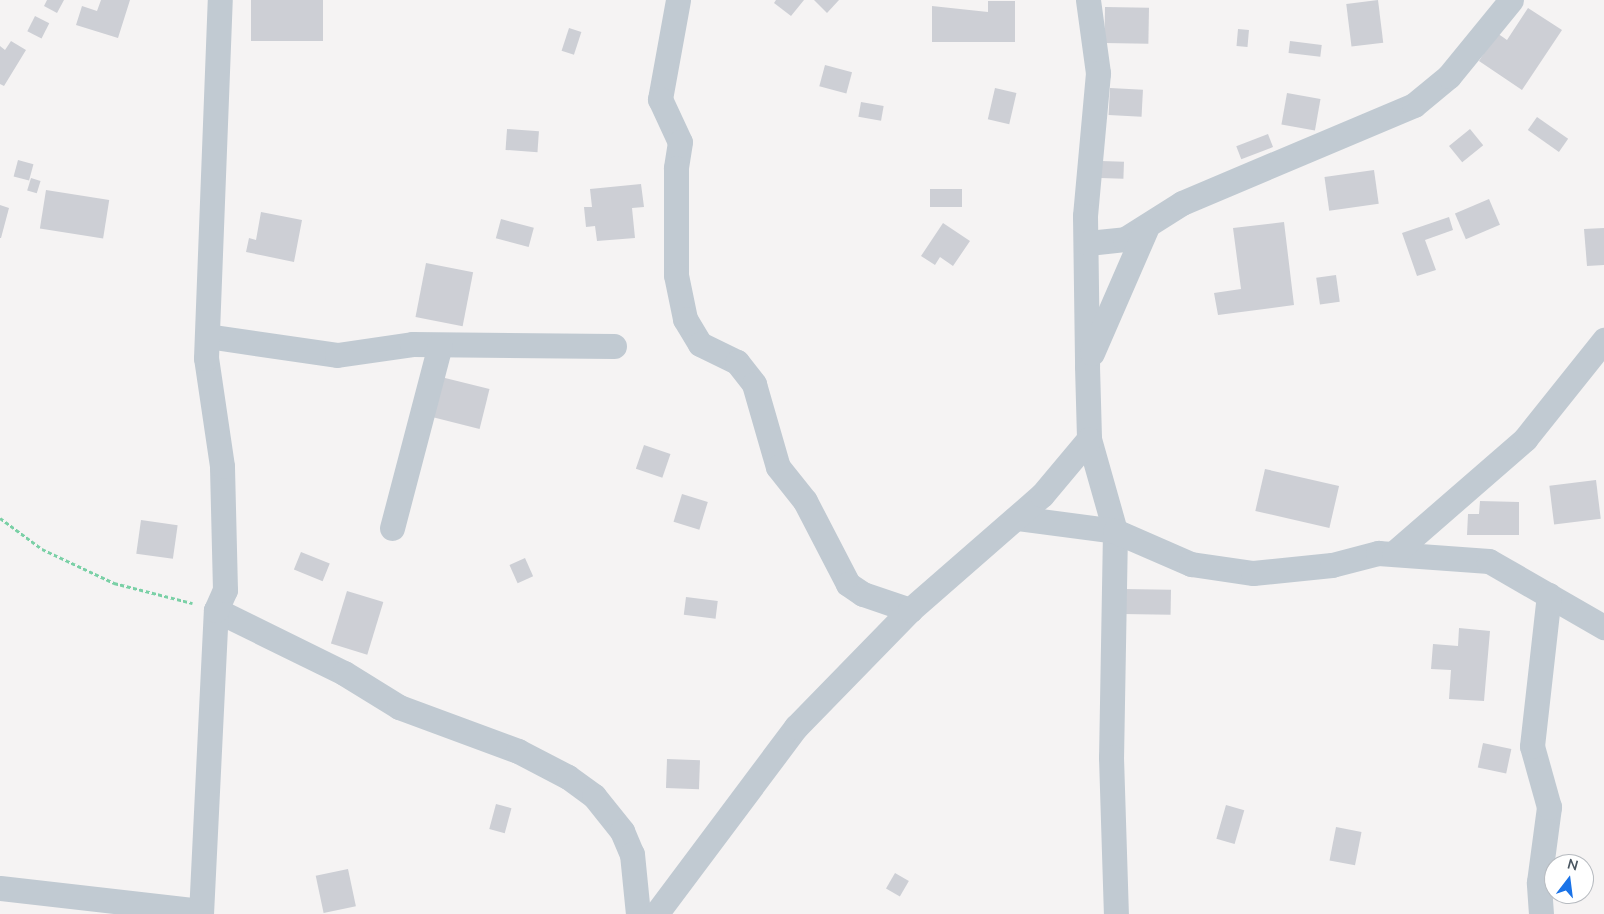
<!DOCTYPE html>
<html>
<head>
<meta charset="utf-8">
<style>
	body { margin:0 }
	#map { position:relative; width:1604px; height:914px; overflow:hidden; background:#f5f3f3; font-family:"Nunito Sans",sans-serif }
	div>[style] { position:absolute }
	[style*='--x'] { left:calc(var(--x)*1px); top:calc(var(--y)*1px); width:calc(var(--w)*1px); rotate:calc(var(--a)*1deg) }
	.building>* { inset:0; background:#cdcfd5; transform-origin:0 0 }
	.path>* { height:3px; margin-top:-1.5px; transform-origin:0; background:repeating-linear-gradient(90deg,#7ad0a6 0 4px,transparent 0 6.5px) }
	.minor>* { height:25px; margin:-12.5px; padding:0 12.5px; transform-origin:12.5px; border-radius:12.5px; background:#c1cad2 }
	span { translate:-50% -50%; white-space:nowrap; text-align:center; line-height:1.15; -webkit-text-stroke:5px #fff; paint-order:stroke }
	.north { position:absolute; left:1544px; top:854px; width:50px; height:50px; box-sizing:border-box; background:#fff; border:1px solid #b7bbc0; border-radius:50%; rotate:15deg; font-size:14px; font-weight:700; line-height:20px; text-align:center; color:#4a5661 }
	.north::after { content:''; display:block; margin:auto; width:18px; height:22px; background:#1a73e8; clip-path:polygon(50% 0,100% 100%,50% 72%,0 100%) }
</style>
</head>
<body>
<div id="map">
	<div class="building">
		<div style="clip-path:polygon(47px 0,64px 0,57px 13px,44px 6px)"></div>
		<div style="clip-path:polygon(101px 0,130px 0,118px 38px,76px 25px,82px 6px,97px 11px)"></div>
		<div style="left:323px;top:0;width:41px;height:72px;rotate:90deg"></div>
		<div style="clip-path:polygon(776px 0,804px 0,791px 16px,774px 3px)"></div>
		<div style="clip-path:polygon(814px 0,839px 0,827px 13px)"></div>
		<div style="left:1378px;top:0;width:43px;height:32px;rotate:83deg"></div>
		<div style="clip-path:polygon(988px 1px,1015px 1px,1015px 42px,932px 42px,932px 6px,988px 12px)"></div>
		<div style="left:1105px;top:7px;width:44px;height:36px;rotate:1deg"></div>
		<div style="clip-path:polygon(1528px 8px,1562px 30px,1522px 90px,1479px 61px,1497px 33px,1507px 40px)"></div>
		<div style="left:35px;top:16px;width:16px;height:17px;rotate:27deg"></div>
		<div style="left:569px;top:28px;width:13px;height:24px;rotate:18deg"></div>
		<div style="left:1238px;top:29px;width:11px;height:17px;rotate:5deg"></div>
		<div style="clip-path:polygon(11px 41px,26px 50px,4px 86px,0 84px,0 46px,5px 50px)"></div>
		<div style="left:1290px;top:41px;width:32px;height:12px;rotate:7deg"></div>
		<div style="left:825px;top:65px;width:28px;height:22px;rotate:15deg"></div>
		<div style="left:995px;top:88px;width:22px;height:32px;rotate:13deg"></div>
		<div style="left:1110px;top:88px;width:33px;height:27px;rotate:3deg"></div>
		<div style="left:1287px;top:93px;width:34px;height:32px;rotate:10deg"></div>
		<div style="left:861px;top:102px;width:23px;height:15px;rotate:10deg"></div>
		<div style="left:1537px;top:117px;width:38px;height:16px;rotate:35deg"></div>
		<div style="left:507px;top:129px;width:32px;height:21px;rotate:4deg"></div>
		<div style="left:1470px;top:129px;width:21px;height:27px;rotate:51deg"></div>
		<div style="left:1268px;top:134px;width:14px;height:34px;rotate:69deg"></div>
		<div style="left:18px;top:160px;width:16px;height:17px;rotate:15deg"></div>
		<div style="left:1101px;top:161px;width:23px;height:17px;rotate:2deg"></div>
		<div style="left:1374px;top:170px;width:34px;height:50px;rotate:82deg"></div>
		<div style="left:31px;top:178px;width:10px;height:13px;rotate:17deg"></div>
		<div style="clip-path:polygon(641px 184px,644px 207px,632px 208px,635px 238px,597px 241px,595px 226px,586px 227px,584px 207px,592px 207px,590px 189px)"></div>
		<div style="left:930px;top:189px;width:32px;height:18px"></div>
		<div style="left:46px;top:190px;width:64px;height:39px;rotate:9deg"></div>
		<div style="left:1489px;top:199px;width:28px;height:37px;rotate:67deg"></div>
		<div style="clip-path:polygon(0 205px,9px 208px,1px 238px,0 238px)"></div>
		<div style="clip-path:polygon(261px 212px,302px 220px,294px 262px,246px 252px,249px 238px,256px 240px)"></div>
		<div style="clip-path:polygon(1449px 217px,1453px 230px,1425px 240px,1436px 270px,1417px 276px,1402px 233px)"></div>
		<div style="left:501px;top:219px;width:34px;height:20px;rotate:15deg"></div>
		<div style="clip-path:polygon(1284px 222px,1294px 305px,1218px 315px,1214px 293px,1241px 289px,1233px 228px)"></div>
		<div style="clip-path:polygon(943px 223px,970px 241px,953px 266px,940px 257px,935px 265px,921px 256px)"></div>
		<div style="clip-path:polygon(1604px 228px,1604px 265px,1587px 266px,1584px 229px)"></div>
		<div style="left:426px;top:263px;width:48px;height:55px;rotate:11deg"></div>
		<div style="left:1336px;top:275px;width:27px;height:20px;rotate:82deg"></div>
		<div style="left:441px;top:377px;width:50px;height:41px;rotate:14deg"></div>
		<div style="left:644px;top:445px;width:28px;height:25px;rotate:19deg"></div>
		<div style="left:1265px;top:469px;width:76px;height:43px;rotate:13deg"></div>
		<div style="left:1596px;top:480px;width:39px;height:47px;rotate:83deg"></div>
		<div style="left:682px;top:494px;width:27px;height:29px;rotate:17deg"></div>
		<div style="clip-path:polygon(1480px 501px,1519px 502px,1519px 535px,1467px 535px,1468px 514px,1479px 514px)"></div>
		<div style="left:141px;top:520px;width:37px;height:34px;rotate:8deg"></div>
		<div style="left:301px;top:552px;width:31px;height:19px;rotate:22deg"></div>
		<div style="left:525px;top:558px;width:20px;height:17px;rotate:66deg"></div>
		<div style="left:1123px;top:589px;width:48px;height:25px;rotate:1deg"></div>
		<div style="left:347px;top:591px;width:38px;height:55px;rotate:17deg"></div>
		<div style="left:686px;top:597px;width:32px;height:18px;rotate:7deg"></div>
		<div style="clip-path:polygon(1459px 628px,1490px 631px,1484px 701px,1449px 699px,1451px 670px,1431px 669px,1433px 644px,1458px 646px)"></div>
		<div style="left:1483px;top:743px;width:29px;height:25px;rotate:12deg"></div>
		<div style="left:667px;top:759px;width:33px;height:29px;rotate:2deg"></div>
		<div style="left:496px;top:804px;width:16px;height:26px;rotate:15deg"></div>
		<div style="left:1226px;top:805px;width:19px;height:35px;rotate:16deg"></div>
		<div style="left:1336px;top:827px;width:26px;height:34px;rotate:11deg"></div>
		<div style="left:348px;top:869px;width:38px;height:33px;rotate:78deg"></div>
		<div style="left:895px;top:873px;width:16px;height:18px;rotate:30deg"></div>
	</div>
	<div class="path">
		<div style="--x:0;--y:518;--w:52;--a:36.4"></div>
		<div style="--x:42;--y:549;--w:80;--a:25.3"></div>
		<div style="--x:114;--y:583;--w:81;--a:14.4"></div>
	</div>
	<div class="minor">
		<div style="--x:678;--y:0;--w:101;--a:100.3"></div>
		<div style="--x:660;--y:99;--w:47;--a:65.1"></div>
		<div style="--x:680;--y:142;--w:26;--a:99"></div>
		<div style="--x:676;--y:168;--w:107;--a:90"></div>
		<div style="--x:676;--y:275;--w:45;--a:78.4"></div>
		<div style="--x:685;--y:319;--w:29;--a:59"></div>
		<div style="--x:700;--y:344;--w:41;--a:25.9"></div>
		<div style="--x:737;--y:362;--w:28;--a:52"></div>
		<div style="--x:754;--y:384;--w:86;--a:73.9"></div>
		<div style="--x:778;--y:467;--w:43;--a:51.5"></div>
		<div style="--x:805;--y:501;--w:93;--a:62.6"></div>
		<div style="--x:848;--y:584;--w:18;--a:34"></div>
		<div style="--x:863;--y:594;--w:50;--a:18.8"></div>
		<div style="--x:1088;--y:0;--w:74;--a:82.2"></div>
		<div style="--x:1098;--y:73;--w:144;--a:95.2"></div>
		<div style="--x:1085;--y:216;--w:150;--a:89.2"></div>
		<div style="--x:1087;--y:366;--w:73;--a:88.4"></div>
		<div style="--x:1089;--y:439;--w:96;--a:74.2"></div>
		<div style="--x:1115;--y:531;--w:226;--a:91"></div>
		<div style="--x:1111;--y:757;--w:157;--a:88.2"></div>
		<div style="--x:1088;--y:243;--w:37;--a:-6"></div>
		<div style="--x:1125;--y:239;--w:67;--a:-32.3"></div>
		<div style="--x:1182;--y:203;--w:252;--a:-22.9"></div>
		<div style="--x:1414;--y:105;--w:45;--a:-39.6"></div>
		<div style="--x:1449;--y:76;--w:98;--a:-50.8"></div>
		<div style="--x:207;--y:336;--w:131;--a:8.3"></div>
		<div style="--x:337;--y:355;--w:76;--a:-8.3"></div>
		<div style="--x:412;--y:344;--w:202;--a:0.6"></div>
		<div style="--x:1092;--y:353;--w:135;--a:-66.5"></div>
		<div style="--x:1018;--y:518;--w:98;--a:7.6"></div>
		<div style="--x:1115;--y:531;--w:83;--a:23.5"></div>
		<div style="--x:1191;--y:564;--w:63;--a:8.3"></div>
		<div style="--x:1253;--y:573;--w:79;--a:-5.8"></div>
		<div style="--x:1332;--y:565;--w:48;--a:-14.6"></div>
		<div style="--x:1378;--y:553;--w:111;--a:4.1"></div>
		<div style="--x:1489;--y:561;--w:133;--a:29.9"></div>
		<div style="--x:392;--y:528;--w:189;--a:-75.3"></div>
		<div style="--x:1394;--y:553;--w:174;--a:-41"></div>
		<div style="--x:1525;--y:439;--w:127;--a:-51.4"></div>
		<div style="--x:216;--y:610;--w:143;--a:26.2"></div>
		<div style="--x:344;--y:673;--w:65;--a:31.7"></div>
		<div style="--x:399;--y:707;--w:127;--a:20.3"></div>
		<div style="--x:518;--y:751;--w:56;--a:27.5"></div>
		<div style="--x:568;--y:777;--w:32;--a:36"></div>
		<div style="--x:594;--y:796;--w:45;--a:51.3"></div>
		<div style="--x:622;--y:831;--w:25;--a:67"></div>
		<div style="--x:632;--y:854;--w:60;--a:84.3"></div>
		<div style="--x:0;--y:888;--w:202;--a:6.5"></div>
		<div style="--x:201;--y:914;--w:304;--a:-87.2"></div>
		<div style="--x:216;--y:610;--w:22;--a:-66"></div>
		<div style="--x:225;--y:590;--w:124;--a:-91.4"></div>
		<div style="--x:222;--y:466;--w:109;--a:-98.4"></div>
		<div style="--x:206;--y:358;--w:358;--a:-87.8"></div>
		<div style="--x:656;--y:914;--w:234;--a:-53.2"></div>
		<div style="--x:796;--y:727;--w:163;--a:-45.7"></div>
		<div style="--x:910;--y:610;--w:175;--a:-41.1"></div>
		<div style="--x:1042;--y:495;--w:73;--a:-50"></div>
		<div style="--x:1541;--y:914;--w:32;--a:-94"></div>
		<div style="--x:1539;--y:882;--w:76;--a:-82.4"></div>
		<div style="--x:1549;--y:807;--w:63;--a:-105.6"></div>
		<div style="--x:1532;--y:746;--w:152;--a:-83.6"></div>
	</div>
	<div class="north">N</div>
</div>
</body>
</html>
